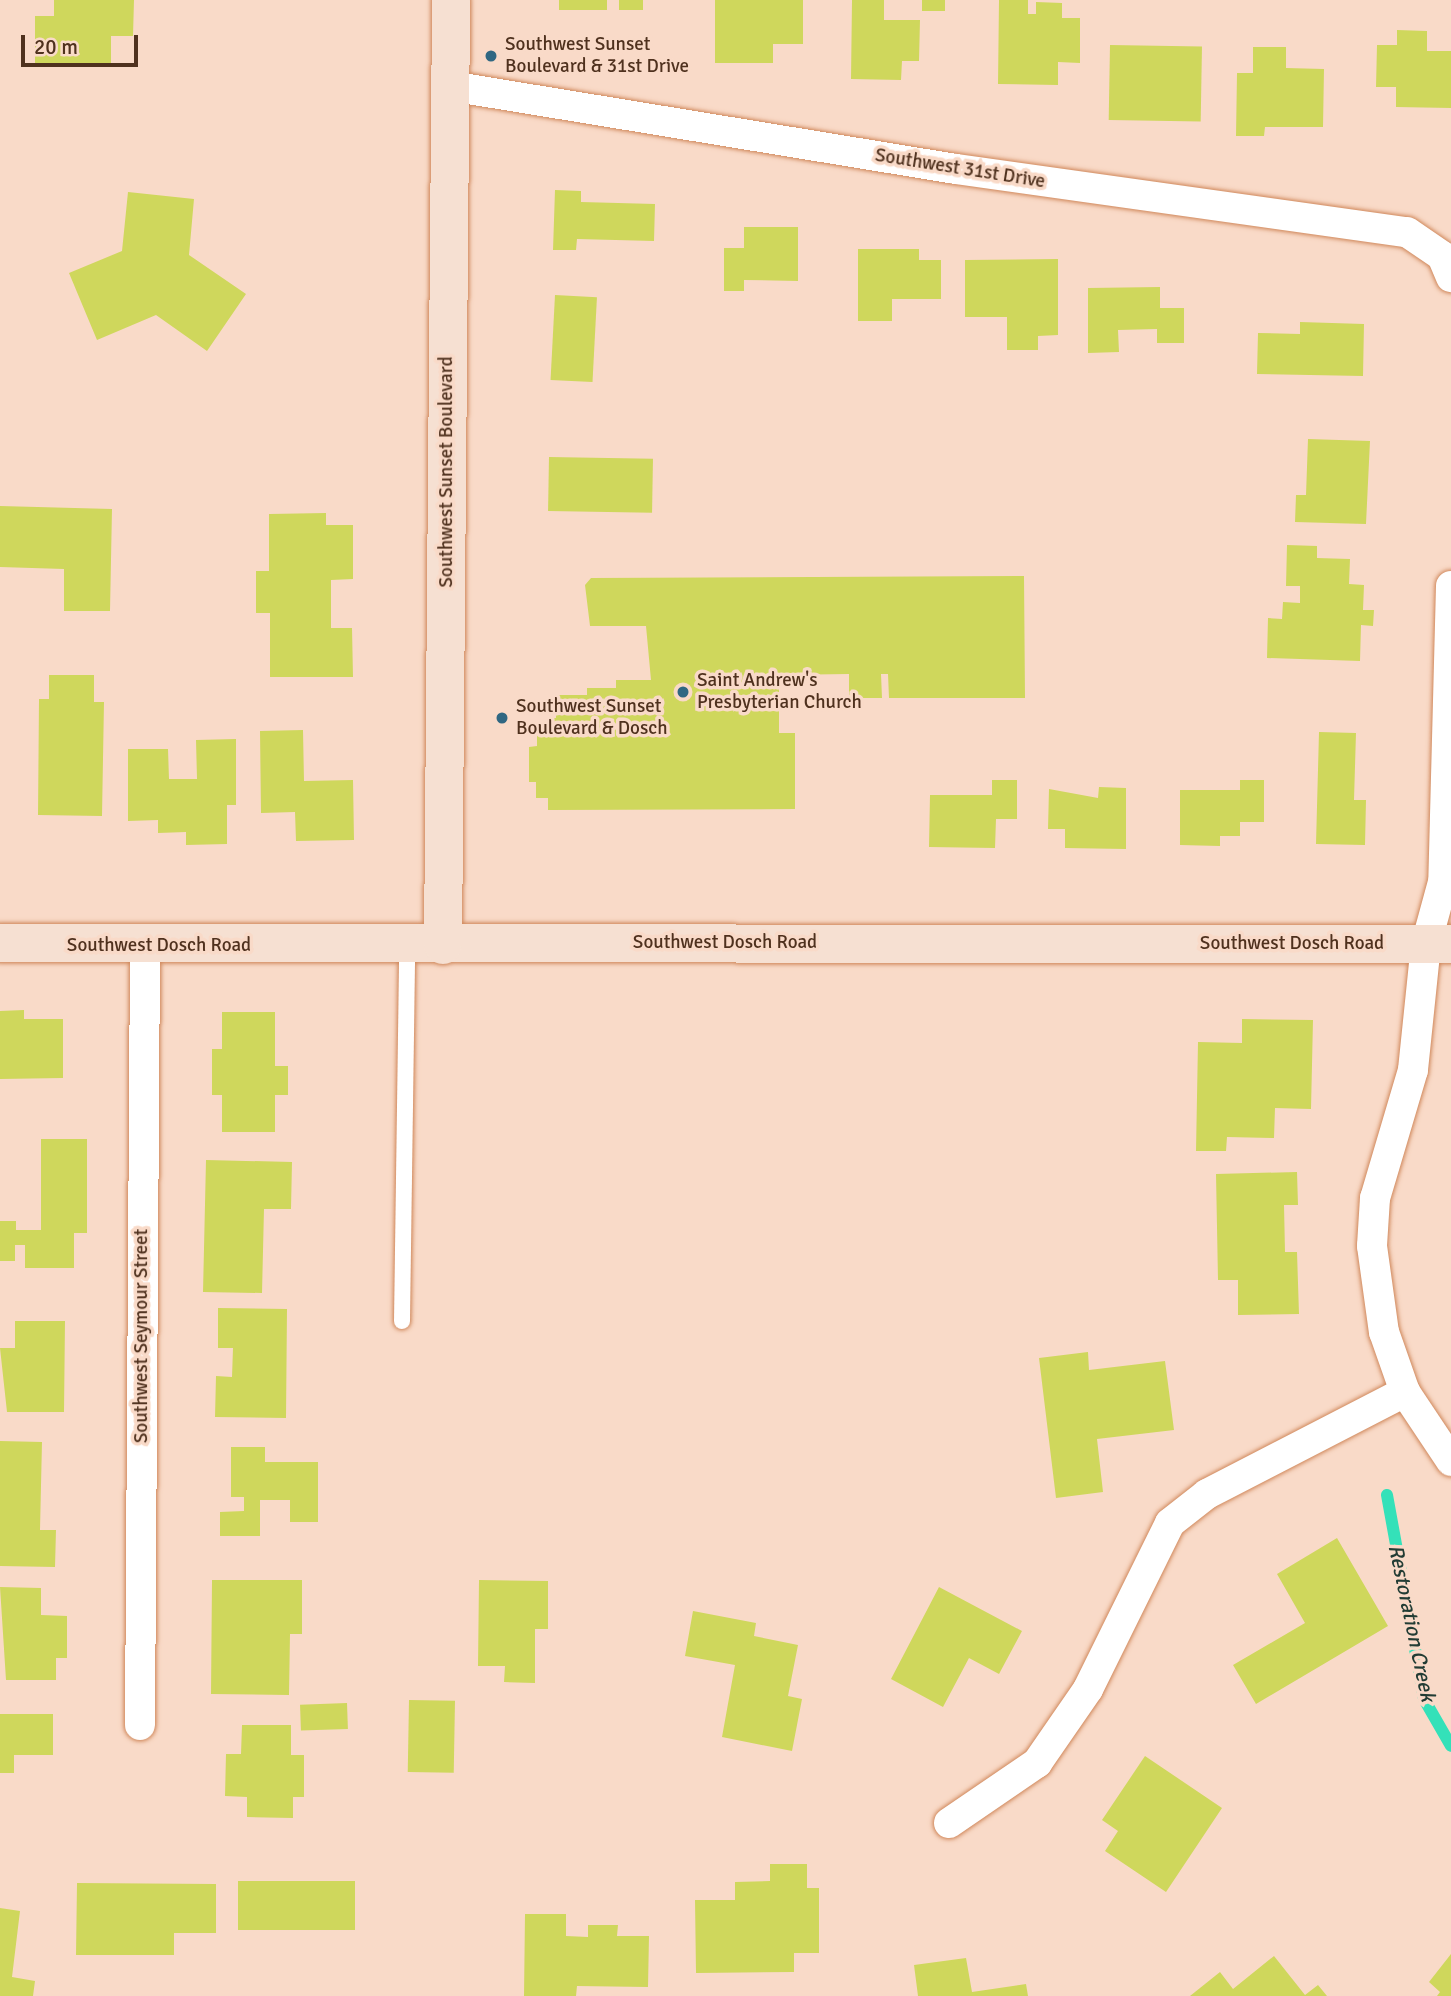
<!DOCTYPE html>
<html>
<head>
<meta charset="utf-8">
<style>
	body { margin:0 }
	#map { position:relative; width:1451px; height:1996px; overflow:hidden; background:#f9dac8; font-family:Signika,sans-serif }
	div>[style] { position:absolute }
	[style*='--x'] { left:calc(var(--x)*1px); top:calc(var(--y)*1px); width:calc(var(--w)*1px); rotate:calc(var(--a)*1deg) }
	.stream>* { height:12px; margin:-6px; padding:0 6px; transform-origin:6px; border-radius:6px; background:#34e1b9 }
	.building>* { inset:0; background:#cfd75c; transform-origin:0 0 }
	.roads { filter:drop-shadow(0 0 2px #d0885b) drop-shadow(0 0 2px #d0885b) }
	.lane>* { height:16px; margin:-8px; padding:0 8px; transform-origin:8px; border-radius:8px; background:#fff }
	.street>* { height:30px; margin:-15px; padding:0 15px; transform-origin:15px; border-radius:15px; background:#fff }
	.secondary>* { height:38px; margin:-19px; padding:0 19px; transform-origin:19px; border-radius:19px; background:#f6e0d2 }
	.dots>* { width:19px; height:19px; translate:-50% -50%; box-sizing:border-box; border:4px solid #f9dac8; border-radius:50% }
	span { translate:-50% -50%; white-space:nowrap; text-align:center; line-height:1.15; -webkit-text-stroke:7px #f9dac8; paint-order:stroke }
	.poi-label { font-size:19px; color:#4f311e }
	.left { translate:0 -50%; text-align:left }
	.street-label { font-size:19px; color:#4f311e }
	.water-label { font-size:21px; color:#223c34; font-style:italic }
	.scale { position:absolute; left:21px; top:35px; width:117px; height:32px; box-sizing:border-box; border:4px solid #4f311e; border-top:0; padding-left:9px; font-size:21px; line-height:24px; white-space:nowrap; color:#4f311e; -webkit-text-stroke:5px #f9dac8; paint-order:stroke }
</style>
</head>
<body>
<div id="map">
	<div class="stream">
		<div style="--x:1387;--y:1495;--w:207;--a:79.7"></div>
		<div style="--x:1424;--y:1699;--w:54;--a:60.1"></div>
	</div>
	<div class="building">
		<div style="clip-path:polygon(54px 0,134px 0,133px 36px,111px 36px,111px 63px,35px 63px,35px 16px,54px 16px)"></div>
		<div style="left:559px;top:0;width:48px;height:10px"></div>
		<div style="left:619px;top:0;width:24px;height:10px"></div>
		<div style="clip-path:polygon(715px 0,803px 0,803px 44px,773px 44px,773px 63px,715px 63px)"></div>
		<div style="clip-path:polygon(852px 0,884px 0,884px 20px,920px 20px,919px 61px,902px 61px,901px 80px,851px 79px)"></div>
		<div style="left:922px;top:0;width:23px;height:11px"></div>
		<div style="clip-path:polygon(999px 0,1028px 0,1028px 14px,1036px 14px,1036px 2px,1062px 3px,1062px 18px,1080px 18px,1080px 63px,1058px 62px,1058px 85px,998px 84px)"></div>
		<div style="clip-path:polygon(1397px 30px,1427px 31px,1427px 51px,1451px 51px,1451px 108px,1396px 107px,1396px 87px,1376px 87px,1377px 45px,1397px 45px)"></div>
		<div style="left:1110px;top:45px;width:92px;height:75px;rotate:1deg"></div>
		<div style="clip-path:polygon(1253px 47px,1286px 47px,1286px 68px,1324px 69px,1323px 127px,1265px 127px,1264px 136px,1236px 136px,1237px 73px,1253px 73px)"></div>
		<div style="clip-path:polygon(555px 190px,581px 191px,581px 202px,655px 204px,654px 241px,577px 239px,576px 250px,553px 250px)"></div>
		<div style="clip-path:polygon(128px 192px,194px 199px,189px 255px,246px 294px,207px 351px,156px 315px,97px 340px,69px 273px,122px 251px)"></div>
		<div style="clip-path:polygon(744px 227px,798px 227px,798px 281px,744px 280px,744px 291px,724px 291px,724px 248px,744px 248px)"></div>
		<div style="clip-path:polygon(858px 249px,919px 249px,919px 260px,941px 260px,941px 299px,892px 299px,892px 321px,858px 321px)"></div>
		<div style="clip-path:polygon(1058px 259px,1058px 335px,1038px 336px,1038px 350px,1007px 350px,1007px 317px,965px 317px,965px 260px)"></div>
		<div style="clip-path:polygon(1160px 287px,1160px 308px,1184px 308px,1184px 343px,1157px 343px,1157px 329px,1118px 330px,1119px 352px,1088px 353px,1088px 288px)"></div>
		<div style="left:555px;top:295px;width:42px;height:85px;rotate:3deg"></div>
		<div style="clip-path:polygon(1300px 322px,1364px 324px,1363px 376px,1257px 374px,1258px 333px,1300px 334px)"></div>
		<div style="clip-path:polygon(1308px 439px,1370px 441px,1366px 524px,1295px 522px,1296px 495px,1306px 495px)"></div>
		<div style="left:549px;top:457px;width:104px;height:54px;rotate:1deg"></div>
		<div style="clip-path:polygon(0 506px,112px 509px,110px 611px,64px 611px,64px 569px,0 567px)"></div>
		<div style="clip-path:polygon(326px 513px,326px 525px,353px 525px,353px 579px,331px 580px,331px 628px,352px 628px,353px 677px,270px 677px,270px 613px,256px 613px,256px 571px,269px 571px,269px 514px)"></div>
		<div style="clip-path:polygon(1287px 545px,1317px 546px,1317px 558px,1350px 559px,1349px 584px,1364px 585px,1363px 610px,1374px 610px,1373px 626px,1361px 625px,1360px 661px,1267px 658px,1268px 618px,1282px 619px,1283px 602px,1300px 603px,1300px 586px,1286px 586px)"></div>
		<div style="clip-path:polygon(1024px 576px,1025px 698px,889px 698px,888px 674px,881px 674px,882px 698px,849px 698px,849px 674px,779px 675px,779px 733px,795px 733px,795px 809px,548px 810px,548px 798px,536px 798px,536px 782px,529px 782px,529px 747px,537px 746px,537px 733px,548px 732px,548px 718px,556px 718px,556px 695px,587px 695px,587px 688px,616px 688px,616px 680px,651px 680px,646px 626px,590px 626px,585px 585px,591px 578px)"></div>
		<div style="clip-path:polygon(49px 675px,94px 675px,94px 702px,104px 702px,102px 816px,38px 815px,39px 699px,49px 699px)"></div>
		<div style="clip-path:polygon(303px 730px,304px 781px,353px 780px,354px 840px,296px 841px,295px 812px,261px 813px,260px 731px)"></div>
		<div style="clip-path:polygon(1319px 732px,1356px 733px,1354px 800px,1366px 800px,1365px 845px,1316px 844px)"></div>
		<div style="clip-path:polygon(236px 739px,236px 805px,227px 805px,227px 844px,186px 845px,186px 832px,158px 833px,158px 820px,128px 821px,128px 749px,168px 749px,169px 779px,197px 779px,196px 740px)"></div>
		<div style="clip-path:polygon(992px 780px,1017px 780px,1017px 819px,996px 819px,995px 848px,929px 847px,930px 795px,992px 795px)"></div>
		<div style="clip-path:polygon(1240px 780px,1264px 780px,1264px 822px,1240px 822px,1240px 836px,1220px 836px,1220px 846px,1180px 845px,1180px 790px,1240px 790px)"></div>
		<div style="clip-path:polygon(1099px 787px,1126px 788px,1126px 849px,1065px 848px,1065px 829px,1048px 829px,1049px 789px,1098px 798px)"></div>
		<div style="clip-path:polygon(24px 1010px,24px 1019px,63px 1019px,63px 1078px,0 1079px,0 1011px)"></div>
		<div style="clip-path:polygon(222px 1012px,275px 1012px,275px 1066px,288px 1066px,288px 1095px,275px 1095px,275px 1132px,222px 1132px,222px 1095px,212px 1095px,212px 1049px,222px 1049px)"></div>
		<div style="clip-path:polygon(1242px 1019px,1313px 1020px,1311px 1109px,1275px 1108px,1274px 1138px,1227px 1137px,1226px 1151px,1196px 1151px,1198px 1042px,1242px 1043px)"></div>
		<div style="clip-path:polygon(41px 1139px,87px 1139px,87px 1233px,74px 1233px,74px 1268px,25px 1268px,25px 1245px,15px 1245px,15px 1261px,0 1261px,0 1221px,16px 1221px,16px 1230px,41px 1230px)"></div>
		<div style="clip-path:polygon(206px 1160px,292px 1162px,291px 1209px,264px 1209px,262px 1293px,203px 1292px)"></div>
		<div style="clip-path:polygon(1297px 1172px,1298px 1205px,1284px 1205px,1285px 1252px,1297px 1252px,1299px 1314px,1238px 1315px,1238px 1280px,1218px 1280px,1216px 1174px)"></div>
		<div style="clip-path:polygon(218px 1308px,287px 1309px,286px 1418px,215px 1417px,216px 1376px,232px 1377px,233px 1348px,218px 1348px)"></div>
		<div style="clip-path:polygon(15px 1321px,65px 1321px,64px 1412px,7px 1412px,0 1348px,15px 1348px)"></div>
		<div style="clip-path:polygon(1088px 1352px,1089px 1370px,1165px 1361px,1174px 1430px,1097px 1439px,1103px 1492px,1056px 1498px,1039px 1358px)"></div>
		<div style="clip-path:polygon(0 1441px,42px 1442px,40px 1530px,56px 1530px,55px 1567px,0 1566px)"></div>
		<div style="clip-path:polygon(231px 1447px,265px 1447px,265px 1462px,318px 1462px,318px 1522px,290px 1522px,290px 1500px,260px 1500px,260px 1536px,220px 1536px,220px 1512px,244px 1511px,244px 1497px,231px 1497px)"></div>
		<div style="clip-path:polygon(1337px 1538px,1388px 1626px,1256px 1704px,1233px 1665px,1305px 1623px,1277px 1574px)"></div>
		<div style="clip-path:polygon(212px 1580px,302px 1580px,302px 1634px,290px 1634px,289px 1695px,211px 1694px)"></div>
		<div style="clip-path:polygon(479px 1580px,548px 1581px,548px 1629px,535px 1629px,535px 1683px,504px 1682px,505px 1666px,478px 1666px)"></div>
		<div style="clip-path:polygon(0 1587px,41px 1588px,41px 1615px,67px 1616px,67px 1658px,56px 1658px,56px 1680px,6px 1680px)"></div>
		<div style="clip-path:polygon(939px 1587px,1022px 1631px,999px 1674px,969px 1658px,943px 1707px,891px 1679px)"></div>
		<div style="clip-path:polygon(693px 1611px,756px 1623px,754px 1636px,798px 1645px,788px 1696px,802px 1699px,792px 1751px,722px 1737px,735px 1665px,685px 1656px)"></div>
		<div style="left:409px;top:1700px;width:46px;height:72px;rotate:1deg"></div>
		<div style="left:347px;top:1703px;width:26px;height:47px;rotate:88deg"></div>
		<div style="clip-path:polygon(0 1714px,53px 1714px,53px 1755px,14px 1755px,14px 1773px,0 1773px)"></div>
		<div style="clip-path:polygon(242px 1725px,291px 1725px,291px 1755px,304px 1755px,304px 1797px,293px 1797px,293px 1818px,247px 1817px,247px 1797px,225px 1796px,226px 1754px,241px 1754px)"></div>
		<div style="clip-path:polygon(1145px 1756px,1222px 1808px,1166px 1892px,1105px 1851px,1118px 1831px,1102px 1820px)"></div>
		<div style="clip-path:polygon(770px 1864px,807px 1864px,807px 1888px,819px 1888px,819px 1953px,794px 1953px,794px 1972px,696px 1973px,695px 1900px,735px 1900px,735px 1882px,770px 1881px)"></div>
		<div style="left:238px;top:1881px;width:117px;height:49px"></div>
		<div style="clip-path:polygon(77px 1883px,216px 1884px,216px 1933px,174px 1933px,174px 1955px,76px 1955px)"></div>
		<div style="clip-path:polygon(0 1908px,20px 1911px,12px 1977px,35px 1981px,33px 1996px,0 1996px)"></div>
		<div style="clip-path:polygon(525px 1914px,566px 1914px,566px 1936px,588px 1937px,588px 1925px,618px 1925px,617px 1936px,649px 1936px,648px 1987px,577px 1986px,576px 1996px,524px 1996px)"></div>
		<div style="clip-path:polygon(1451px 1954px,1451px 1996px,1437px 1996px,1440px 1992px,1429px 1982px)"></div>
		<div style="clip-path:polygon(1274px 1956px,1305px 1995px,1318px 1985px,1327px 1996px,1190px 1996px,1220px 1972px,1233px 1989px)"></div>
		<div style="clip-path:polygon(966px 1958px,972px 1992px,1026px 1984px,1028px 1996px,918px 1996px,914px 1965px)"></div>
	</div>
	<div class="roads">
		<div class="lane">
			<div style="--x:402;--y:1321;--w:376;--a:-89.2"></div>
		</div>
		<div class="street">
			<div style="--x:450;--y:86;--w:513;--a:9.32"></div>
			<div style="--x:956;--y:169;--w:455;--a:8"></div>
			<div style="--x:1407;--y:232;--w:42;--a:34.4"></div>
			<div style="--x:1442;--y:256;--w:23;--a:67"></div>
			<div style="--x:1451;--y:586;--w:296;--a:91.5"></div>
			<div style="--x:1443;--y:882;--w:64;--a:105.3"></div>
			<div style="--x:1426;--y:944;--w:127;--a:95.9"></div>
			<div style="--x:1413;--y:1070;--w:134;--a:106.5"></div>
			<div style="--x:1375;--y:1198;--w:48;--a:93.6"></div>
			<div style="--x:1372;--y:1246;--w:87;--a:82.1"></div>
			<div style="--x:1384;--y:1332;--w:64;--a:70.7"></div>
			<div style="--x:1405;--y:1392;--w:83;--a:56.3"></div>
			<div style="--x:140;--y:1725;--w:778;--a:-89.63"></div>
			<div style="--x:949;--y:1823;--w:107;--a:-34.3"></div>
			<div style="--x:1037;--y:1763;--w:90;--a:-55.4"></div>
			<div style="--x:1088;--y:1689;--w:185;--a:-63.7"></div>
			<div style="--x:1170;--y:1523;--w:47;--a:-38.1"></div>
			<div style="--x:1207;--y:1494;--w:223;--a:-27.3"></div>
		</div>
		<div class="secondary">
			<div style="--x:0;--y:943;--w:1451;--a:0.04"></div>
			<div style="--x:443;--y:945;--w:945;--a:-89.51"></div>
		</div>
	</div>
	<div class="dots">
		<div style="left:491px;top:56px;background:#306782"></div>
		<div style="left:683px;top:692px;background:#306782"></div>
		<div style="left:502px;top:718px;background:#306782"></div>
	</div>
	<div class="poi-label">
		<span class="left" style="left:505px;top:56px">Southwest Sunset<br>Boulevard &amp; 31st Drive</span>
		<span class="left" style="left:697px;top:692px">Saint Andrew's<br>Presbyterian Church</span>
		<span class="left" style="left:516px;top:718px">Southwest Sunset<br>Boulevard &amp; Dosch</span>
	</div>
	<div class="street-label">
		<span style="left:960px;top:169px;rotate:9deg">Southwest 31st Drive</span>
		<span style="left:447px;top:472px;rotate:-90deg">Southwest Sunset Boulevard</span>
		<span style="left:725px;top:943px">Southwest Dosch Road</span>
		<span style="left:1292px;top:944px">Southwest Dosch Road</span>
		<span style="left:159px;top:946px">Southwest Dosch Road</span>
		<span style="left:142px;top:1336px;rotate:-90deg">Southwest Seymour Street</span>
	</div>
	<div class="water-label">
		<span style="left:1412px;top:1623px;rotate:78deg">Restoration Creek</span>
	</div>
	<div class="scale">20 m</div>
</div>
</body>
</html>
